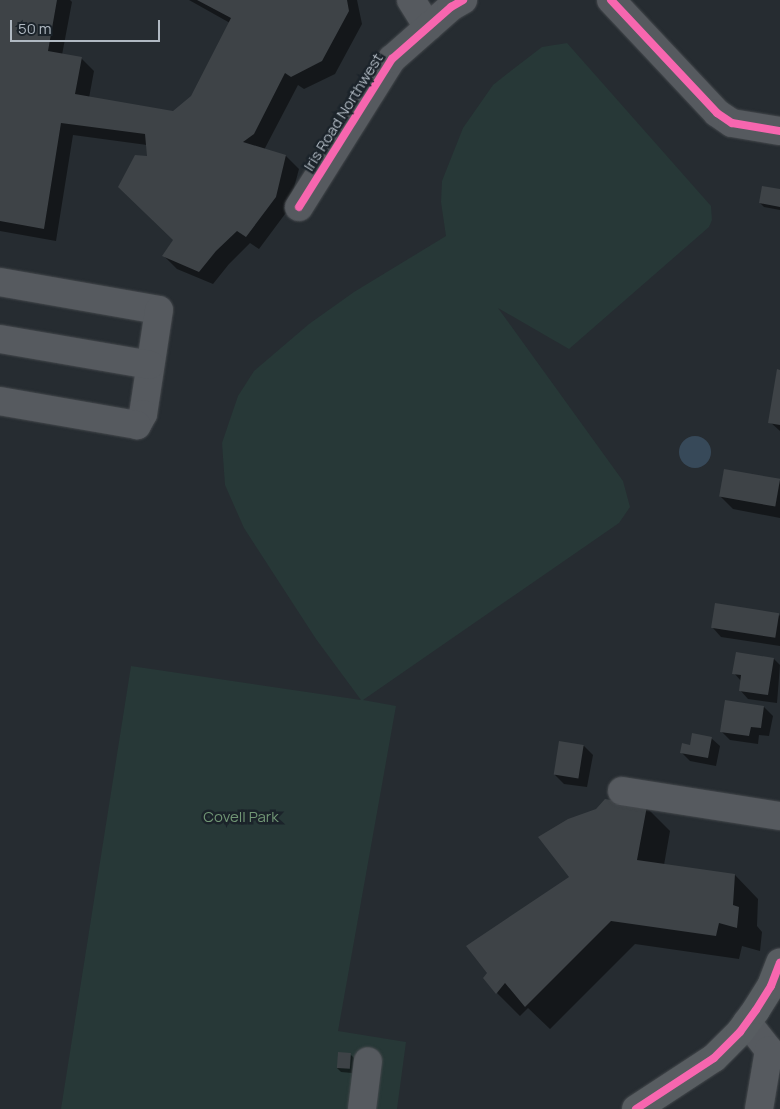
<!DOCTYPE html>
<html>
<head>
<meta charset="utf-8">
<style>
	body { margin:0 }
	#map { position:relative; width:780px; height:1109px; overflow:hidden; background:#262c31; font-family:Manrope,sans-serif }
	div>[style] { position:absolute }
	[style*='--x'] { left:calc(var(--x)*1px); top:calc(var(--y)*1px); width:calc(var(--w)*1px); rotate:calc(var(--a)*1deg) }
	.green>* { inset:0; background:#273837 }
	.water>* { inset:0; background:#374959 }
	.round { border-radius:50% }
	.shadow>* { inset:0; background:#0007 }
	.building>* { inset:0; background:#3e4347; transform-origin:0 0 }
	.roads { filter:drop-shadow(0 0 1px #44484c) drop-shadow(0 0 1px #44484c) }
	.minor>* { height:28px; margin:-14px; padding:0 14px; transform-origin:14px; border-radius:14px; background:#565a5f }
	.major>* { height:28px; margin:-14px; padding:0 14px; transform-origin:14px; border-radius:14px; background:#585d61 }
	.cycleway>* { height:8px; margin:-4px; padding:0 4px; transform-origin:4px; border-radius:4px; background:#f766af }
	span { translate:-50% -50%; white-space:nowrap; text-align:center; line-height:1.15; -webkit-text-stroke:5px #1b232a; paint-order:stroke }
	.street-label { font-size:15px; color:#b0b9c2 }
	.park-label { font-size:15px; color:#719675 }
	.scale { position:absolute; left:10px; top:20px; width:150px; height:22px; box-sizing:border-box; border:2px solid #b0b9c2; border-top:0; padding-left:6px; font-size:15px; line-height:18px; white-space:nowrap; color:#b0b9c2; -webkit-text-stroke:4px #1b232a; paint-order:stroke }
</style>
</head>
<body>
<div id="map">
	<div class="green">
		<div style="clip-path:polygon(567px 43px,711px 206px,712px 220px,709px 227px,569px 349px,498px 308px,623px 481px,630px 507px,619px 523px,363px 700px,396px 706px,338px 1031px,406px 1042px,397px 1109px,61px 1109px,131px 666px,361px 700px,316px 639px,244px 528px,225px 485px,222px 443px,238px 396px,254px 371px,309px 324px,354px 292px,446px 236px,441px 202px,442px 181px,463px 128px,493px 85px,512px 70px,542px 47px)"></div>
	</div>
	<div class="water">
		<div class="round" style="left:679px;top:436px;width:32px;height:32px"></div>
	</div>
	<div class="shadow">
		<div style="clip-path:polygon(0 0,70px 0,72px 2px,62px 55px,81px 58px,94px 71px,89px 98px,174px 112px,192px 97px,230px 23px,189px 0,357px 0,362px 24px,335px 74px,304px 89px,298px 85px,264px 150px,286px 156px,299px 169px,288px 210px,259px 249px,250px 243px,229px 264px,213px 284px,177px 269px,164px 256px,174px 240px,148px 157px,147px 145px,73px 135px,56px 241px,0 231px)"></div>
		<div style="clip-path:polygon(780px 190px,780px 210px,764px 207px,760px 203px)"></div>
		<div style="clip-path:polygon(780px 371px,780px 431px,770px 422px)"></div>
		<div style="clip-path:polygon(780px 480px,780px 518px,733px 509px,720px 496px)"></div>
		<div style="clip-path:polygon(778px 614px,780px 616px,780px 646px,721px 637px,713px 628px)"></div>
		<div style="clip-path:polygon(774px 659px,780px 665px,777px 703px,748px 699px,740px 690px,741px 681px,734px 673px)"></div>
		<div style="clip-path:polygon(726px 701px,764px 707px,773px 716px,769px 736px,759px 735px,758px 744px,730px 740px,721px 731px)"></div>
		<div style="clip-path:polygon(711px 738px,720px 746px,716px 766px,690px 761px,681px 752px)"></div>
		<div style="clip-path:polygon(560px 742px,584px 746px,593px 755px,587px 787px,564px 784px,555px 775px)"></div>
		<div style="clip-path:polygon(646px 807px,670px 831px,664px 865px,735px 875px,758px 899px,757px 926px,762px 932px,760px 951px,742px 946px,739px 959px,635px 944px,550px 1029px,528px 1008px,520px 1016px,497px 993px,571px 877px)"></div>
		<div style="clip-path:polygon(350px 1054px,354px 1058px,352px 1073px,341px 1072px,337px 1068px)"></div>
	</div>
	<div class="building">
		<div style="clip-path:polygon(0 0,57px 0,48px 51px,82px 57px,75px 94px,173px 111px,191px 96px,231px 18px,197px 0,347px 0,349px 11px,322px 61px,291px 77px,285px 73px,254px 134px,243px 142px,286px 155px,276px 197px,246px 237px,237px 231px,216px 251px,199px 272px,162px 256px,173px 240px,118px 187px,135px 155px,147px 156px,145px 134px,61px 123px,44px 229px,0 221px)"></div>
		<div style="clip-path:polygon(762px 186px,780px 189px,780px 207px,759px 203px)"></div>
		<div style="clip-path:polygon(777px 369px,780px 370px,780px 425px,768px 423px)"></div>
		<div style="left:724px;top:469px;width:57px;height:28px;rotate:10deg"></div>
		<div style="left:715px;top:603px;width:65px;height:25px;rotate:9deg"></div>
		<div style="clip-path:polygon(736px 652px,774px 658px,768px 695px,739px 691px,741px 675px,732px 674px)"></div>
		<div style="clip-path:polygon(725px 700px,764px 706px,761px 728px,751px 727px,749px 736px,720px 732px)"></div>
		<div style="clip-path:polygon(692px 733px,712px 737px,708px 758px,680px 753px,682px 743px,690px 745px)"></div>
		<div style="left:559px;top:741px;width:25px;height:34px;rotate:9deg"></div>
		<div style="clip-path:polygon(605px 799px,647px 806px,637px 860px,735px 874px,733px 905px,739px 907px,737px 928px,719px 923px,716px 936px,611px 921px,525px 1007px,505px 983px,496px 994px,483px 978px,487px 973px,466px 946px,569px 877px,538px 837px,568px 819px,596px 809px)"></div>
		<div style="left:338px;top:1052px;width:13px;height:16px;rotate:4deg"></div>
	</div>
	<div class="roads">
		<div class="minor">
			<div style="--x:411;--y:0;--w:32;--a:58"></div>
			<div style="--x:611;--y:0;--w:155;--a:46.8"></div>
			<div style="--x:717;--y:113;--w:18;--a:34"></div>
			<div style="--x:732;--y:123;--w:49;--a:9.5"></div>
			<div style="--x:299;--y:207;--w:175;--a:-57.9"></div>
			<div style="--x:392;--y:59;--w:79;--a:-41.4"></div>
			<div style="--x:451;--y:7;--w:14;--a:-30"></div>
			<div style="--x:0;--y:282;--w:161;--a:10"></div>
			<div style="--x:159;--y:310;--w:105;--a:98.7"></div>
			<div style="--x:143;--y:414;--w:13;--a:119"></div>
			<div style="--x:137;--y:425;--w:139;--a:-170.1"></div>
			<div style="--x:0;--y:339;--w:152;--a:9.8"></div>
			<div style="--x:622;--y:791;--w:160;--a:9"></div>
			<div style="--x:747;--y:1022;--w:36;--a:52"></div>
			<div style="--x:769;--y:1050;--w:60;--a:99.6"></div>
			<div style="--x:362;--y:1109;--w:48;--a:-82.9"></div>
		</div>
		<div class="major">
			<div style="--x:636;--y:1109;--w:93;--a:-33.2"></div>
			<div style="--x:714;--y:1058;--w:37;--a:-45"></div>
			<div style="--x:740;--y:1032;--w:27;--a:-54"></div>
			<div style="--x:756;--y:1010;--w:28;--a:-58"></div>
			<div style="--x:771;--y:986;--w:25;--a:-69"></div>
		</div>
	</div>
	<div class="cycleway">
		<div style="--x:611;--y:0;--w:155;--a:46.8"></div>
		<div style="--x:717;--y:113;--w:18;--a:34"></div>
		<div style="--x:732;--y:123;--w:49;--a:9.5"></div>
		<div style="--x:299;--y:207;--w:175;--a:-57.9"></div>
		<div style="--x:392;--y:59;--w:79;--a:-41.4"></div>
		<div style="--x:451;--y:7;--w:14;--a:-30"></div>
		<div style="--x:636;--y:1109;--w:93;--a:-33.2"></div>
		<div style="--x:714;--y:1058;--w:37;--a:-45"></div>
		<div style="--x:740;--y:1032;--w:27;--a:-54"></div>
		<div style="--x:756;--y:1010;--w:28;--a:-58"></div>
		<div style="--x:771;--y:986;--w:25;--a:-69"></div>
	</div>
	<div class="street-label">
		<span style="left:343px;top:112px;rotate:-58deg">Iris Road Northwest</span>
	</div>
	<div class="park-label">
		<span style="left:241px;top:817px">Covell Park</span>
	</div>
	<div class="scale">50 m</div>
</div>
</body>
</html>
